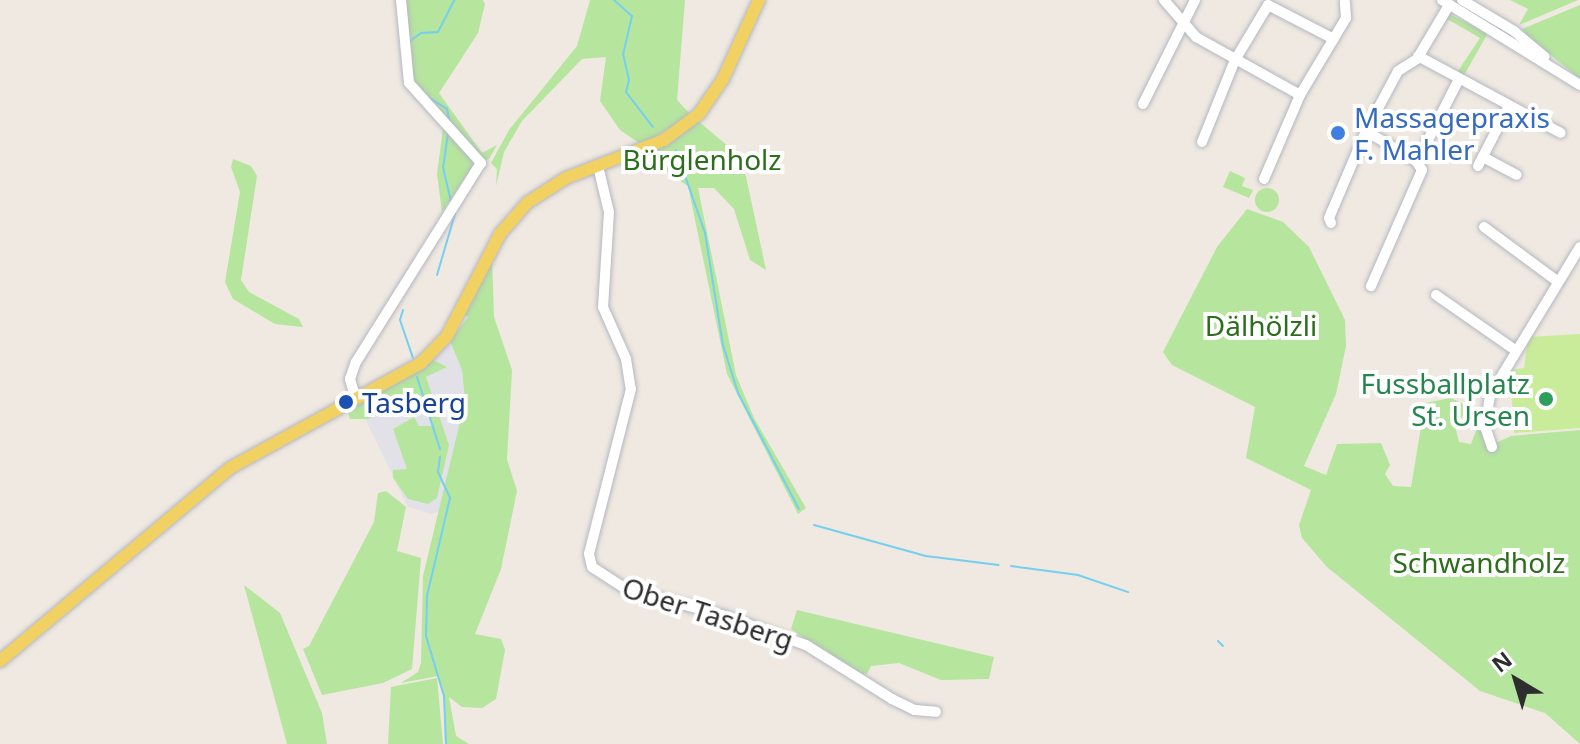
<!DOCTYPE html>
<html>
<head>
<meta charset="utf-8">
<style>
	body { margin:0 }
	#map { position:relative; width:1580px; height:744px; overflow:hidden; background:#efe9e1; font-family:"Noto Sans",sans-serif }
	div>[style] { position:absolute }
	[style*='--x'] { left:calc(var(--x)*1px); top:calc(var(--y)*1px); width:calc(var(--w)*1px); rotate:calc(var(--a)*1deg) }
	.industrial>* { inset:0; background:#e3e1e8 }
	.green>* { inset:0; background:#b6e59e }
	.round { border-radius:50% }
	.pitch>* { inset:0; background:#c9ec9a }
	.stream>* { height:2px; margin:-1px; padding:0 1px; transform-origin:1px; border-radius:1px; background:#75cff0 }
	.roads { filter:drop-shadow(0 0 2px #b4b7c1) drop-shadow(0 0 2px #b4b7c1) }
	.minor>* { height:10px; margin:-5px; padding:0 5px; transform-origin:5px; border-radius:5px; background:#fff }
	.major>* { height:12px; margin:-6px; padding:0 6px; transform-origin:6px; border-radius:6px; background:#f2d163 }
	.dots>* { width:22px; height:22px; translate:-50% -50%; box-sizing:border-box; border:4px solid #fff; border-radius:50% }
	span { translate:-50% -50%; white-space:nowrap; text-align:center; line-height:1.15; -webkit-text-stroke:8px #fff; paint-order:stroke }
	.shop-label { font-size:28px; color:#366cbe }
	.left { translate:0 -50%; text-align:left }
	.park-label { font-size:28px; color:#2c6e1b }
	.leisure-label { font-size:28px; color:#27864d }
	.right { translate:-100% -50%; text-align:right }
	.transit-label { font-size:28px; color:#164399 }
	.street-label { font-size:28px; color:#2e2e2e }
	.north { position:absolute; left:1476px; top:640px; width:80px; height:80px; -webkit-text-stroke:6px #fff; paint-order:stroke; rotate:322deg; font-size:22px; font-weight:700; line-height:32px; text-align:center; color:#2e2e2e }
	.north::after { content:''; display:block; margin:auto; width:28px; height:36px; background:#2e2e2e; clip-path:polygon(50% 0,100% 100%,50% 72%,0 100%) }
</style>
</head>
<body>
<div id="map">
	<div class="industrial">
		<div style="clip-path:polygon(450px 341px,462px 370px,465px 401px,442px 511px,432px 514px,408px 507px,357px 402px)"></div>
	</div>
	<div class="green">
		<div style="clip-path:polygon(405px 0,483px 0,485px 4px,478px 33px,439px 93px,482px 153px,497px 145px,489px 159px,475px 163px,442px 212px,437px 174px,443px 129px,412px 81px)"></div>
		<div style="clip-path:polygon(590px 0,685px 0,677px 100px,691px 115px,642px 145px,620px 130px,600px 101px,606px 57px,582px 59px,522px 121px,504px 152px,496px 186px,497px 169px,491px 163px,509px 130px,577px 46px)"></div>
		<div style="clip-path:polygon(1510px 0,1578px 0,1519px 25px,1528px 9px)"></div>
		<div style="clip-path:polygon(1580px 5px,1580px 79px,1520px 30px)"></div>
		<div style="clip-path:polygon(1449px 14px,1488px 33px,1463px 77px,1456px 74px,1480px 38px,1449px 20px,1442px 22px)"></div>
		<div style="clip-path:polygon(697px 120px,742px 158px,766px 270px,750px 260px,734px 209px,714px 188px,698px 188px,736px 375px,754px 418px,806px 508px,798px 514px,727px 374px,688px 186px,662px 169px,648px 151px)"></div>
		<div style="clip-path:polygon(233px 159px,251px 166px,257px 176px,241px 280px,249px 292px,299px 319px,303px 327px,275px 324px,233px 299px,225px 282px,240px 192px,231px 167px)"></div>
		<div style="clip-path:polygon(1230px 171px,1245px 178px,1242px 186px,1253px 190px,1249px 198px,1223px 187px)"></div>
		<div class="round" style="left:1255px;top:188px;width:24px;height:24px"></div>
		<div style="clip-path:polygon(1247px 209px,1283px 222px,1309px 247px,1345px 320px,1346px 346px,1336px 394px,1304px 466px,1326px 475px,1337px 444px,1381px 443px,1390px 465px,1385px 474px,1393px 486px,1411px 487px,1425px 403px,1451px 398px,1470px 407px,1455px 426px,1459px 442px,1471px 444px,1484px 410px,1489px 446px,1511px 436px,1580px 430px,1580px 744px,1545px 713px,1480px 691px,1327px 567px,1302px 538px,1299px 525px,1311px 490px,1246px 458px,1255px 407px,1172px 365px,1163px 352px,1217px 247px)"></div>
		<div style="clip-path:polygon(492px 257px,494px 317px,512px 370px,507px 459px,517px 491px,501px 569px,475px 634px,501px 639px,505px 650px,496px 699px,482px 708px,462px 707px,449px 697px,456px 736px,469px 744px,445px 744px,444px 694px,438px 676px,401px 683px,418px 672px,421px 663px,423px 576px,465px 401px,462px 370px,450px 341px,468px 317px,463px 314px)"></div>
		<div style="clip-path:polygon(433px 360px,447px 367px,426px 377px,449px 445px,437px 498px,428px 504px,408px 499px,393px 478px,393px 470px,407px 469px,393px 429px,414px 417px,419px 426px,433px 426px,417px 393px,368px 419px,350px 419px,347px 409px)"></div>
		<div style="clip-path:polygon(386px 491px,406px 507px,397px 551px,421px 558px,412px 669px,383px 683px,322px 695px,303px 649px,309px 646px,374px 522px,378px 493px)"></div>
		<div style="clip-path:polygon(244px 585px,280px 613px,322px 713px,327px 744px,287px 744px)"></div>
		<div style="clip-path:polygon(797px 610px,994px 657px,989px 679px,941px 680px,899px 663px,871px 666px,867px 674px,859px 675px,791px 629px)"></div>
		<div style="clip-path:polygon(437px 678px,443px 744px,388px 744px,391px 687px)"></div>
	</div>
	<div class="pitch">
		<div style="clip-path:polygon(1580px 334px,1580px 428px,1514px 433px,1510px 370px,1524px 368px,1528px 337px)"></div>
	</div>
	<div class="stream">
		<div style="--x:614;--y:0;--w:24;--a:42"></div>
		<div style="--x:632;--y:16;--w:39;--a:103"></div>
		<div style="--x:623;--y:54;--w:27;--a:77"></div>
		<div style="--x:629;--y:80;--w:12;--a:104"></div>
		<div style="--x:626;--y:92;--w:44;--a:52.4"></div>
		<div style="--x:410;--y:41;--w:14;--a:-36"></div>
		<div style="--x:421;--y:33;--w:17;--a:-3"></div>
		<div style="--x:438;--y:32;--w:36;--a:-63"></div>
		<div style="--x:428;--y:97;--w:22;--a:32"></div>
		<div style="--x:447;--y:109;--w:14;--a:78"></div>
		<div style="--x:448;--y:133;--w:34;--a:98"></div>
		<div style="--x:443;--y:167;--w:35;--a:77"></div>
		<div style="--x:676;--y:150;--w:88;--a:70.7"></div>
		<div style="--x:705;--y:233;--w:113;--a:80.9"></div>
		<div style="--x:723;--y:345;--w:50;--a:72.6"></div>
		<div style="--x:738;--y:393;--w:131;--a:62.3"></div>
		<div style="--x:437;--y:275;--w:64;--a:-73.6"></div>
		<div style="--x:403;--y:310;--w:10;--a:107"></div>
		<div style="--x:400;--y:320;--w:40;--a:71.1"></div>
		<div style="--x:417;--y:377;--w:76;--a:72.3"></div>
		<div style="--x:440;--y:457;--w:15;--a:98"></div>
		<div style="--x:438;--y:472;--w:29;--a:65"></div>
		<div style="--x:450;--y:498;--w:101;--a:103.2"></div>
		<div style="--x:427;--y:596;--w:40;--a:91.4"></div>
		<div style="--x:426;--y:636;--w:63;--a:73.3"></div>
		<div style="--x:444;--y:696;--w:48;--a:87.6"></div>
		<div style="--x:814;--y:525;--w:116;--a:15.5"></div>
		<div style="--x:926;--y:556;--w:73;--a:7.1"></div>
		<div style="--x:1011;--y:566;--w:68;--a:7.7"></div>
		<div style="--x:1078;--y:575;--w:53;--a:18.8"></div>
		<div style="--x:1218;--y:641;--w:7;--a:45"></div>
	</div>
	<div class="roads">
		<div class="minor">
			<div style="--x:401;--y:0;--w:83;--a:84.5"></div>
			<div style="--x:409;--y:83;--w:108;--a:48"></div>
			<div style="--x:1164;--y:0;--w:49;--a:49.1"></div>
			<div style="--x:1196;--y:37;--w:119;--a:29.1"></div>
			<div style="--x:1442;--y:0;--w:162;--a:31.6"></div>
			<div style="--x:1462;--y:0;--w:61;--a:30.8"></div>
			<div style="--x:1514;--y:31;--w:40;--a:40"></div>
			<div style="--x:1418;--y:56;--w:162;--a:28.3"></div>
			<div style="--x:1143;--y:104;--w:116;--a:-63.4"></div>
			<div style="--x:1366;--y:131;--w:58;--a:31"></div>
			<div style="--x:1416;--y:161;--w:11;--a:56"></div>
			<div style="--x:1422;--y:170;--w:127;--a:113.7"></div>
			<div style="--x:1202;--y:142;--w:88;--a:-68.1"></div>
			<div style="--x:1235;--y:60;--w:64;--a:-59"></div>
			<div style="--x:1268;--y:5;--w:74;--a:27.3"></div>
			<div style="--x:1427;--y:142;--w:71;--a:-63.1"></div>
			<div style="--x:1483;--y:157;--w:38;--a:28"></div>
			<div style="--x:598;--y:166;--w:47;--a:76.6"></div>
			<div style="--x:609;--y:212;--w:95;--a:93.6"></div>
			<div style="--x:603;--y:307;--w:57;--a:66.1"></div>
			<div style="--x:626;--y:359;--w:30;--a:81"></div>
			<div style="--x:631;--y:389;--w:170;--a:104.3"></div>
			<div style="--x:589;--y:554;--w:13;--a:77"></div>
			<div style="--x:592;--y:567;--w:40;--a:32.9"></div>
			<div style="--x:626;--y:589;--w:99;--a:15.2"></div>
			<div style="--x:722;--y:615;--w:89;--a:19.7"></div>
			<div style="--x:806;--y:645;--w:102;--a:32.1"></div>
			<div style="--x:892;--y:699;--w:25;--a:26"></div>
			<div style="--x:915;--y:710;--w:21;--a:5"></div>
			<div style="--x:1478;--y:166;--w:68;--a:-62.7"></div>
			<div style="--x:1264;--y:179;--w:91;--a:-66.8"></div>
			<div style="--x:1300;--y:95;--w:90;--a:-59.1"></div>
			<div style="--x:1346;--y:18;--w:16;--a:-94"></div>
			<div style="--x:1331;--y:223;--w:5;--a:-112"></div>
			<div style="--x:1329;--y:218;--w:95;--a:-67"></div>
			<div style="--x:1366;--y:131;--w:68;--a:-61.9"></div>
			<div style="--x:1398;--y:71;--w:22;--a:-32"></div>
			<div style="--x:1417;--y:59;--w:63;--a:-59.3"></div>
			<div style="--x:1484;--y:227;--w:91;--a:36.5"></div>
			<div style="--x:1436;--y:295;--w:96;--a:34.8"></div>
			<div style="--x:356;--y:399;--w:21;--a:-107"></div>
			<div style="--x:350;--y:379;--w:18;--a:-71"></div>
			<div style="--x:356;--y:362;--w:235;--a:-57.9"></div>
			<div style="--x:1492;--y:447;--w:21;--a:-109"></div>
			<div style="--x:1485;--y:427;--w:32;--a:-81"></div>
			<div style="--x:1490;--y:395;--w:173;--a:-58.7"></div>
		</div>
		<div class="major">
			<div style="--x:0;--y:661;--w:300;--a:-40"></div>
			<div style="--x:230;--y:468;--w:218;--a:-28.8"></div>
			<div style="--x:421;--y:363;--w:37;--a:-46"></div>
			<div style="--x:447;--y:336;--w:115;--a:-62.5"></div>
			<div style="--x:500;--y:234;--w:41;--a:-48.9"></div>
			<div style="--x:527;--y:203;--w:46;--a:-32.7"></div>
			<div style="--x:566;--y:178;--w:105;--a:-21.2"></div>
			<div style="--x:664;--y:140;--w:44;--a:-36.6"></div>
			<div style="--x:699;--y:114;--w:42;--a:-55.6"></div>
			<div style="--x:723;--y:79;--w:87;--a:-65.5"></div>
		</div>
	</div>
	<div class="dots">
		<div style="left:1338px;top:133px;background:#3f7fe0"></div>
		<div style="left:1546px;top:399px;background:#2e9e5b"></div>
		<div style="left:346px;top:402px;background:#1a4fb4"></div>
	</div>
	<div class="shop-label">
		<span class="left" style="left:1354px;top:133px">Massagepraxis<br>F. Mahler</span>
	</div>
	<div class="park-label">
		<span style="left:702px;top:159px">Bürglenholz</span>
		<span style="left:1261px;top:325px">Dälhölzli</span>
		<span style="left:1479px;top:562px">Schwandholz</span>
	</div>
	<div class="leisure-label">
		<span class="right" style="left:1530px;top:399px">Fussballplatz<br>St. Ursen</span>
	</div>
	<div class="transit-label">
		<span class="left" style="left:362px;top:402px">Tasberg</span>
	</div>
	<div class="street-label">
		<span style="left:708px;top:613px;rotate:18deg">Ober Tasberg</span>
	</div>
	<div class="north">N</div>
</div>
</body>
</html>
